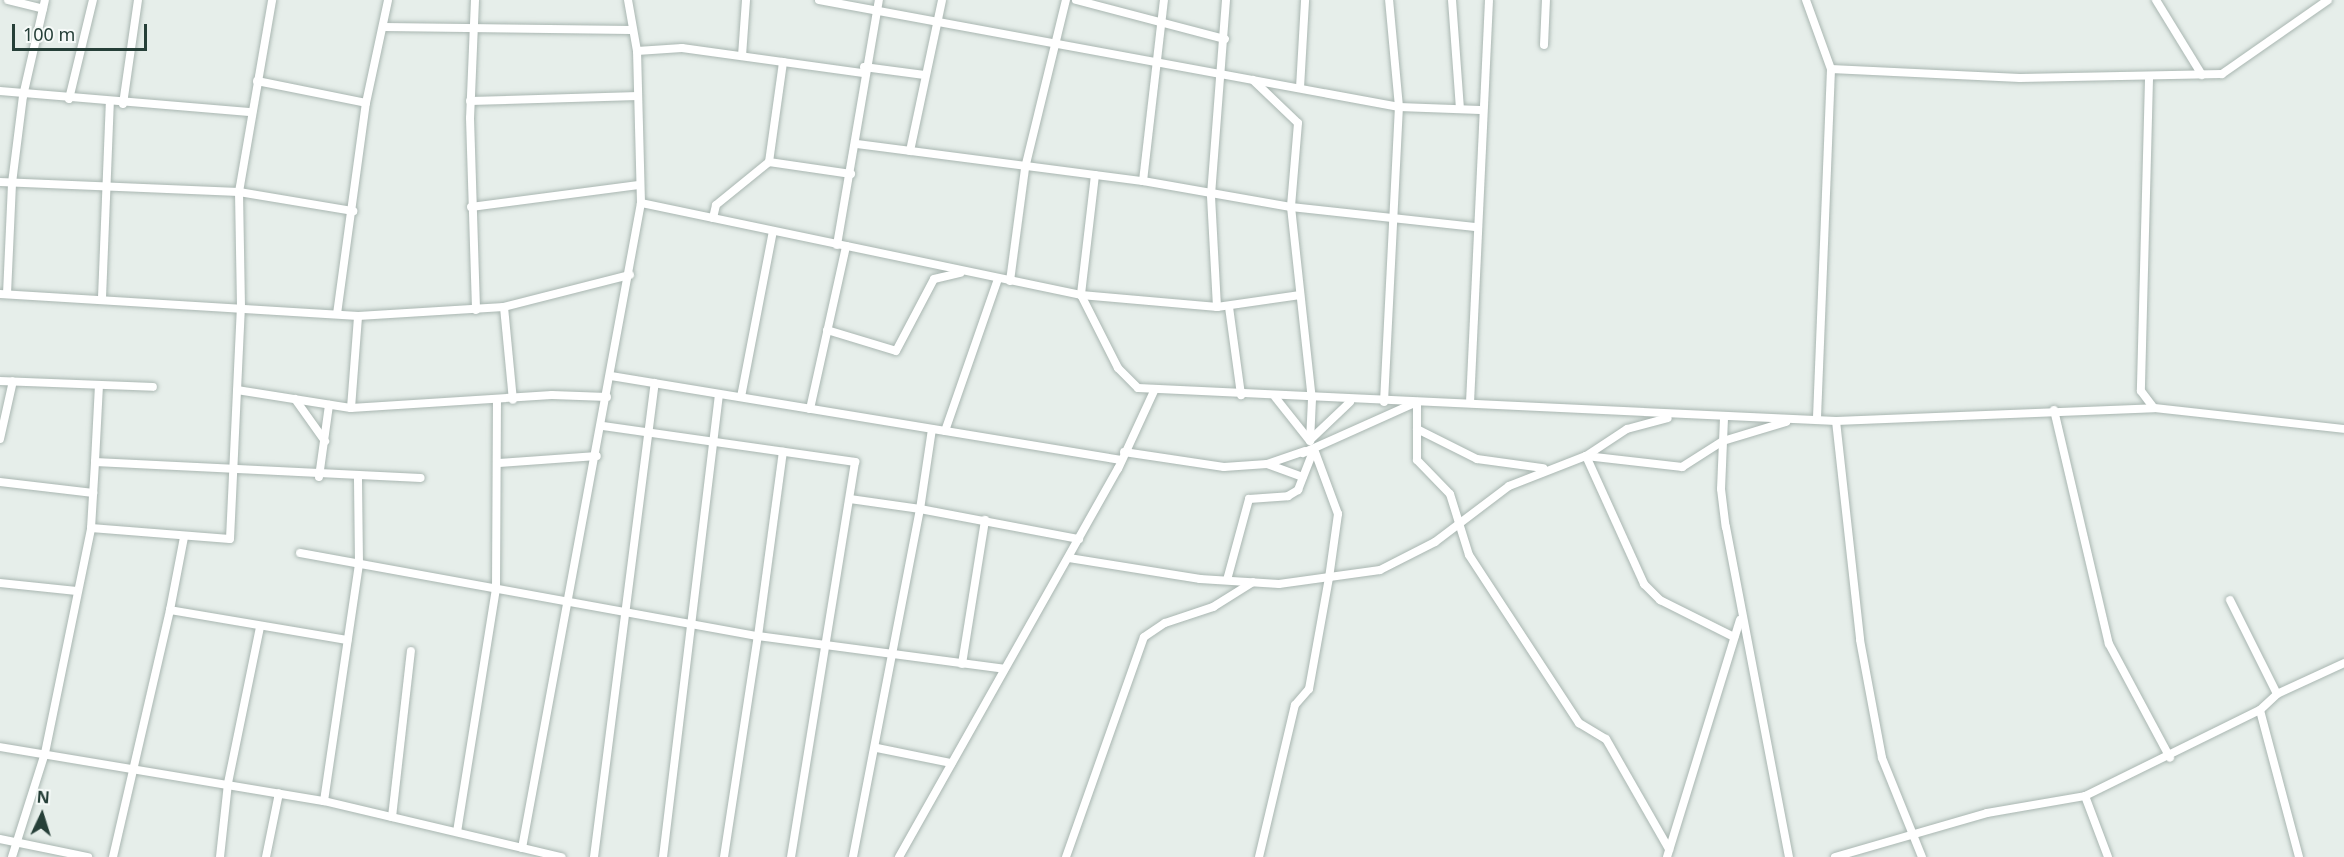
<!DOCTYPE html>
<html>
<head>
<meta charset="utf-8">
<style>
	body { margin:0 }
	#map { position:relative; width:2344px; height:857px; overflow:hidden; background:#e6eeea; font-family:"Noto Sans",sans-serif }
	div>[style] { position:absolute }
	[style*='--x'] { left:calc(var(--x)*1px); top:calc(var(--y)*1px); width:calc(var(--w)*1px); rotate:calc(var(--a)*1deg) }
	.roads { filter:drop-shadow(0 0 2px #a9b6b1) drop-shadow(0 0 2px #a9b6b1) }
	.street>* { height:8px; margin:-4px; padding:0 4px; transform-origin:4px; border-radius:4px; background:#fff }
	span { translate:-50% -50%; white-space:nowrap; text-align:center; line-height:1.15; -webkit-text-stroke:6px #f6faf8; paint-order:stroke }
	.north { position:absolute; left:12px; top:785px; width:60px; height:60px; -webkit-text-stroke:4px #f6faf8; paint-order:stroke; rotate:4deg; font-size:16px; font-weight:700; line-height:24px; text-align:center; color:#263f38 }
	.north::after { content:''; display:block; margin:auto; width:21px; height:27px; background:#263f38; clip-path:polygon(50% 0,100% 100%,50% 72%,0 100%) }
	.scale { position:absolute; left:12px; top:24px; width:135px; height:27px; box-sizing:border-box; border:3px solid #263f38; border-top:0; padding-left:8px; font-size:18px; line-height:21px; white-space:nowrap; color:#263f38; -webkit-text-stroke:4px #f6faf8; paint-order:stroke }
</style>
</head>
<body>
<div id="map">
	<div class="roads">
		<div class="street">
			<div style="--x:8;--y:0;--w:36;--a:14"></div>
			<div style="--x:475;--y:0;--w:118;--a:92.4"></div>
			<div style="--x:470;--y:118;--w:192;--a:88.2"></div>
			<div style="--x:819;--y:0;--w:590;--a:10.45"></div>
			<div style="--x:1399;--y:107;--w:81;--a:2.1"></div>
			<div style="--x:1076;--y:0;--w:154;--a:14.7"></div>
			<div style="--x:1452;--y:0;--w:109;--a:85.8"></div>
			<div style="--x:1806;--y:0;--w:73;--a:70.1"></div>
			<div style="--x:1831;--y:69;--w:351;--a:92.3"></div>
			<div style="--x:2156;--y:0;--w:88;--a:58.5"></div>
			<div style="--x:384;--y:27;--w:247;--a:0.7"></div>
			<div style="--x:1544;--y:45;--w:45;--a:-87.5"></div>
			<div style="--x:637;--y:51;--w:45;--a:-3.8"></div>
			<div style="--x:682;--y:48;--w:183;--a:7.9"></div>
			<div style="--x:742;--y:56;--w:56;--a:-85.9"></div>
			<div style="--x:864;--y:67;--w:61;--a:7.6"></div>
			<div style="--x:1831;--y:69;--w:189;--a:2.7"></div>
			<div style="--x:2020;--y:78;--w:202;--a:-1.1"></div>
			<div style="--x:2222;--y:74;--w:129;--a:-34.9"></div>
			<div style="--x:2149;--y:79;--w:312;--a:91.5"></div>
			<div style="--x:2141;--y:391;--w:21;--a:53"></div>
			<div style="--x:1253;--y:80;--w:62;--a:43.7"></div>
			<div style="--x:1298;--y:123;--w:84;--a:94.8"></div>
			<div style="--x:1291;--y:207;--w:193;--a:83.8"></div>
			<div style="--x:1312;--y:399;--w:42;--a:92.7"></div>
			<div style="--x:257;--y:81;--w:111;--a:11.4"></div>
			<div style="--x:1300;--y:88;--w:88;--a:-86.7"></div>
			<div style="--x:0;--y:91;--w:250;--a:4.8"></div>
			<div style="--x:69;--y:99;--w:102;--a:-76.4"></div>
			<div style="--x:470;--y:101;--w:168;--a:-1.7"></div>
			<div style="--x:123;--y:104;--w:105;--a:-81.8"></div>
			<div style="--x:857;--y:144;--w:288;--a:7.4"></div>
			<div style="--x:1143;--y:181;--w:150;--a:10"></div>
			<div style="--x:1291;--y:207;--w:185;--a:6.2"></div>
			<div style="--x:910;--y:151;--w:154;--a:-78"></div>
			<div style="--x:769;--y:162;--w:83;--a:8.3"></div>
			<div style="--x:1095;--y:175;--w:121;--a:96.7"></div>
			<div style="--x:1081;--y:295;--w:82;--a:63.1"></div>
			<div style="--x:1118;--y:368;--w:28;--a:45"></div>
			<div style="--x:1138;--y:388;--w:699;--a:2.71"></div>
			<div style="--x:1836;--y:421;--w:318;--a:-2.3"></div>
			<div style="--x:2154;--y:408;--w:191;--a:6.3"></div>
			<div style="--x:1143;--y:181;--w:182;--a:-83.4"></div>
			<div style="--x:0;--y:182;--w:239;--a:2.4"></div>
			<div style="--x:239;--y:192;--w:116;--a:9.5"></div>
			<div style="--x:641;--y:203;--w:450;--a:11.8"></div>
			<div style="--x:1081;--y:295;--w:137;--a:5"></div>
			<div style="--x:1217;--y:307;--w:84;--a:-8.2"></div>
			<div style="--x:471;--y:207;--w:169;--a:-7.5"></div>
			<div style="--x:713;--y:218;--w:13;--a:-77"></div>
			<div style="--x:716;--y:205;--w:68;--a:-39.1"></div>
			<div style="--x:769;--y:162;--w:101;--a:-82"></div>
			<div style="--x:837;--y:245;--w:249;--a:-80.3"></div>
			<div style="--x:1010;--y:281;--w:114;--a:-82.4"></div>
			<div style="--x:1025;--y:168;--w:173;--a:-76.3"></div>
			<div style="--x:0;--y:294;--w:359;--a:3.5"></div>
			<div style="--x:358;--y:316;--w:146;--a:-3.5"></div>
			<div style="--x:504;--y:307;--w:130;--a:-14.3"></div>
			<div style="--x:7;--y:294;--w:111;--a:-87.4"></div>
			<div style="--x:12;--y:183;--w:88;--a:-82.8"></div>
			<div style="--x:23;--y:96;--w:98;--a:-77.1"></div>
			<div style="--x:102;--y:298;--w:195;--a:-87.7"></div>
			<div style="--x:504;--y:307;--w:93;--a:84.5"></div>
			<div style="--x:1217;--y:307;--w:112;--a:-93.1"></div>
			<div style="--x:1211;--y:195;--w:196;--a:-85.6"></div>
			<div style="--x:1229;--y:307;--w:89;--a:82.2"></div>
			<div style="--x:337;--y:314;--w:213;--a:-82.2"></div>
			<div style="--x:366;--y:103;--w:105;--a:-77.9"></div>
			<div style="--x:827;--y:330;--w:72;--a:16.9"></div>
			<div style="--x:896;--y:351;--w:81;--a:-62.2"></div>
			<div style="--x:934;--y:279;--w:27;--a:-13"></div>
			<div style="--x:611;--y:376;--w:517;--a:9.35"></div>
			<div style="--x:0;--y:381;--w:153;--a:2.2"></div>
			<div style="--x:99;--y:385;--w:77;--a:93"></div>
			<div style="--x:95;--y:462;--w:326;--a:2.8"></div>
			<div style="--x:237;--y:390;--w:115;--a:9"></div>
			<div style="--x:351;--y:408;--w:201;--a:-3.7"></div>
			<div style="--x:552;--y:395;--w:55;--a:2.1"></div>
			<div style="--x:741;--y:397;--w:169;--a:-79.1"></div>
			<div style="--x:1275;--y:397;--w:56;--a:51.5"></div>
			<div style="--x:295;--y:399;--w:52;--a:54.5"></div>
			<div style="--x:1384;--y:402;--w:295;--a:-87.1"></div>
			<div style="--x:1399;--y:107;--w:107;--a:-95.3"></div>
			<div style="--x:1470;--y:403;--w:403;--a:-87.3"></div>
			<div style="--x:351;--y:408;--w:92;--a:-85.6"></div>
			<div style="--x:810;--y:409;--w:167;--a:-77.5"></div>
			<div style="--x:2054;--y:410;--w:240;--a:76.8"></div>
			<div style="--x:2109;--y:644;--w:129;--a:61.8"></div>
			<div style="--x:1724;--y:418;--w:71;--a:92.4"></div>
			<div style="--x:1721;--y:489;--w:38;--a:83"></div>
			<div style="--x:1726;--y:527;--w:336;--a:79.2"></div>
			<div style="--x:1836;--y:421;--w:220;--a:83.7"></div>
			<div style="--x:1860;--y:640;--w:120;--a:79.4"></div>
			<div style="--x:1882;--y:758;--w:107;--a:68"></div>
			<div style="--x:603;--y:426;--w:255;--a:8.1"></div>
			<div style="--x:855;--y:462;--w:400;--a:99.2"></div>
			<div style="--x:932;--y:429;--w:81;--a:98.5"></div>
			<div style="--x:920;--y:509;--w:162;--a:10.7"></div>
			<div style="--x:1417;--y:429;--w:67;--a:26.6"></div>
			<div style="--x:1477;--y:459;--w:67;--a:7.8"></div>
			<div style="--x:945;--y:431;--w:161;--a:-70.8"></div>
			<div style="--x:0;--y:439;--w:59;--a:-77.4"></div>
			<div style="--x:1310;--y:440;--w:55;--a:-43.5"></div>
			<div style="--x:1124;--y:452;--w:101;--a:8.5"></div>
			<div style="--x:1224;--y:467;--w:43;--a:-4"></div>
			<div style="--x:1267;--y:464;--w:40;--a:-18.9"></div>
			<div style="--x:1303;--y:453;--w:125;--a:-24.1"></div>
			<div style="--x:1417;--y:402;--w:58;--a:90"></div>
			<div style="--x:1417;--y:460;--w:47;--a:45.9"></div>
			<div style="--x:1450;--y:494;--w:64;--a:72.7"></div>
			<div style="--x:1469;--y:555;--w:201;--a:56.8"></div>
			<div style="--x:1579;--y:723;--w:31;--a:31"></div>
			<div style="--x:1606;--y:739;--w:127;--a:60.2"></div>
			<div style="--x:1586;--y:456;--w:141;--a:65.6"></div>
			<div style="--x:1644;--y:584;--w:23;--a:45"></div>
			<div style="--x:1660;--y:600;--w:83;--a:26.6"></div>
			<div style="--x:1586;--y:456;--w:97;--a:6.5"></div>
			<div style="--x:1682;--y:467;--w:49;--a:-32.4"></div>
			<div style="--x:1723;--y:441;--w:66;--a:-16.8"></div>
			<div style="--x:499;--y:463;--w:98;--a:-4.1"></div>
			<div style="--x:1267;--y:464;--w:38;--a:20"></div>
			<div style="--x:319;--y:477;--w:73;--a:-82.1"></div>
			<div style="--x:0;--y:482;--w:94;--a:6.7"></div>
			<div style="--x:850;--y:499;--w:71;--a:8.1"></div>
			<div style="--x:920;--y:509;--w:354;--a:100.9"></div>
			<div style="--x:91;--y:528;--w:139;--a:4.5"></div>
			<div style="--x:230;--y:539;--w:232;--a:-87.3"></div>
			<div style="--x:241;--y:307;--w:115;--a:-91"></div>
			<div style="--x:239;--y:192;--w:195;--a:-80.2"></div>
			<div style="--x:300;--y:553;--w:465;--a:10.3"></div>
			<div style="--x:758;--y:636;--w:186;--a:-82.3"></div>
			<div style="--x:1069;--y:558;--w:133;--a:9.1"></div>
			<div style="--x:1200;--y:579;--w:79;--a:3.6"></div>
			<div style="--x:1279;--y:584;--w:102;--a:-7.9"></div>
			<div style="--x:1380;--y:570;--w:62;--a:-27"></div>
			<div style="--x:1435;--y:542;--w:93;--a:-37.1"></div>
			<div style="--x:1509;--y:486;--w:83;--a:-21.3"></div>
			<div style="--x:1586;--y:456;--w:49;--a:-33.4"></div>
			<div style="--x:1627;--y:429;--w:42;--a:-15"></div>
			<div style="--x:1227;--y:580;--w:84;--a:-74.8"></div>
			<div style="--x:1249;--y:499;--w:39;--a:-4"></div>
			<div style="--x:1288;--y:496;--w:12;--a:-31"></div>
			<div style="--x:1298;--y:490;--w:44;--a:-68.7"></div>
			<div style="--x:0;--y:583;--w:77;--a:5.9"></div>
			<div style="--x:2230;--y:600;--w:105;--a:63.4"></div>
			<div style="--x:170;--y:610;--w:74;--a:-79.1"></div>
			<div style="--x:962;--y:664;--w:146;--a:-80.9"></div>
			<div style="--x:0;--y:747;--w:328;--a:9.5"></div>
			<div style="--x:324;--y:801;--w:244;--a:13.3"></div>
			<div style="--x:877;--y:748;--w:76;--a:11.5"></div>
			<div style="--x:2085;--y:796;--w:65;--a:69.3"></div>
			<div style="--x:324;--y:801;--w:241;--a:-81.6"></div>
			<div style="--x:359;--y:563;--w:84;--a:-90.7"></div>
			<div style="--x:392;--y:817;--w:167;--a:-83.5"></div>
			<div style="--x:457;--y:832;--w:247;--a:-80.9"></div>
			<div style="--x:496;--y:588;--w:187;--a:-89.7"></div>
			<div style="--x:0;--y:839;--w:90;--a:11.6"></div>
			<div style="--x:522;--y:848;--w:656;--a:-79.55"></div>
			<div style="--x:641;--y:203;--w:152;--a:-91.5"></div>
			<div style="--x:637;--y:51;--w:52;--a:-100"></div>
			<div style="--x:12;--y:857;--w:109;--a:-72.4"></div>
			<div style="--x:45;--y:753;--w:230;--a:-78.4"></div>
			<div style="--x:91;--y:528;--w:66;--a:-86.5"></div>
			<div style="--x:113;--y:857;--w:253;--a:-77"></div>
			<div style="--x:170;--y:610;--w:180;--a:9.6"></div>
			<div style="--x:220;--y:857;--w:74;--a:-83.8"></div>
			<div style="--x:228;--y:783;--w:159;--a:-78.4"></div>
			<div style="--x:266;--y:857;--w:65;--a:-78.5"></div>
			<div style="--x:594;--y:857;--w:478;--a:-82.7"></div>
			<div style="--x:663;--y:857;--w:466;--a:-83.1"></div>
			<div style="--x:724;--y:857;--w:224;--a:-81.3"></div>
			<div style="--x:758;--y:636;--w:248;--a:7.6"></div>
			<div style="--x:899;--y:857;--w:446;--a:-60.6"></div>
			<div style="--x:1118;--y:469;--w:86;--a:-65.2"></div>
			<div style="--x:1066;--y:857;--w:233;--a:-70.5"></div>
			<div style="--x:1144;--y:637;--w:25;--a:-34"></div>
			<div style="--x:1165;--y:623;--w:51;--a:-18.4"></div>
			<div style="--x:1213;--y:607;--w:47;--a:-32"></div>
			<div style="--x:1259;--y:857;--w:156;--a:-76.7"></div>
			<div style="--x:1295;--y:705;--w:21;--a:-49"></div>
			<div style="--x:1309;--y:689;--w:113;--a:-79.8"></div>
			<div style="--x:1329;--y:578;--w:65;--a:-82"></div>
			<div style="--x:1338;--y:514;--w:69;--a:-110.3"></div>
			<div style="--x:1667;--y:857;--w:248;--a:-72.9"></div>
			<div style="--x:1835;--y:857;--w:158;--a:-16.1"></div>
			<div style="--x:1987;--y:813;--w:99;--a:-9.8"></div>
			<div style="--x:2085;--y:796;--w:195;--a:-26.2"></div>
			<div style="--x:2299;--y:857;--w:152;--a:-104.9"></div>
			<div style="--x:2260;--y:710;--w:23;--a:-43"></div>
			<div style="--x:2277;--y:694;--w:74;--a:-24.8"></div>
		</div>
	</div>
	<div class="north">N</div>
	<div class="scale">100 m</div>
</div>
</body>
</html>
